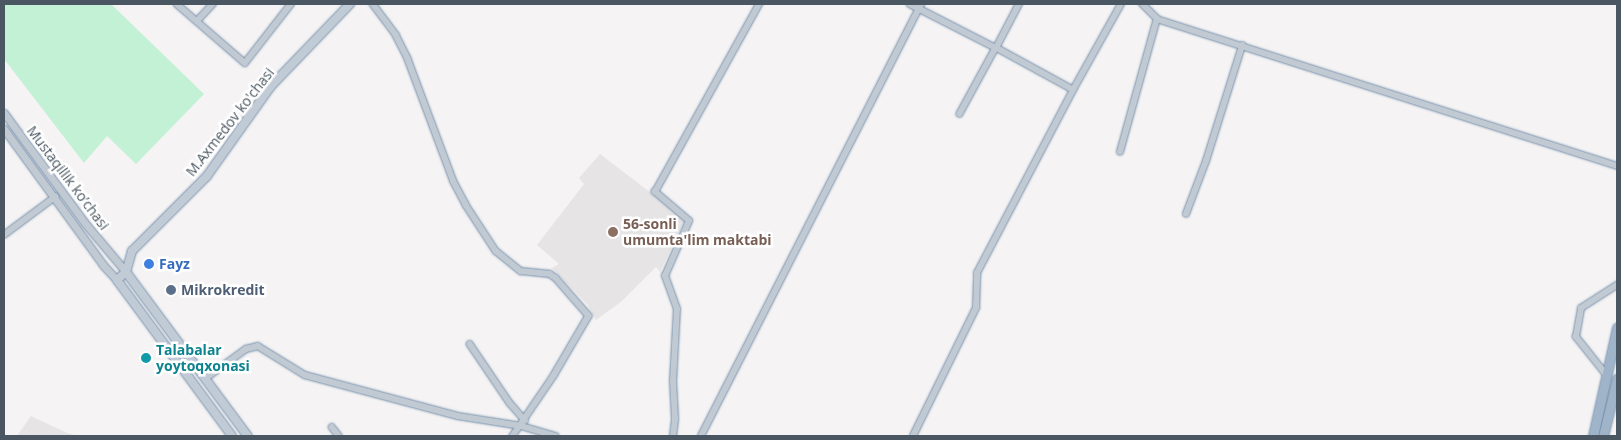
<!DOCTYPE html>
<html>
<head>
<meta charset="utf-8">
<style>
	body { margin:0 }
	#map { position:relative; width:1621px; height:440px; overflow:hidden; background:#f5f3f3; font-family:"Open Sans",sans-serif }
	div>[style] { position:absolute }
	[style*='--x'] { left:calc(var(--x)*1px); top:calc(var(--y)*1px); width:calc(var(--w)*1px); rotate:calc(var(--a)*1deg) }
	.education>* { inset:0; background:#e6e4e5 }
	.green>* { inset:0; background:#c3f1d5 }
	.roads { filter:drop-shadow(0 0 1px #7690ad) drop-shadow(0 0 1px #7690ad) }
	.minor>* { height:5.5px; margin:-2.75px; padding:0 2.75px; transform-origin:2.75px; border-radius:2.75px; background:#c1cad2 }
	.tertiary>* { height:7px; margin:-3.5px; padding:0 3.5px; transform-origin:3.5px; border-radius:3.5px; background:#c1cad2 }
	.secondary>* { height:8px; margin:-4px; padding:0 4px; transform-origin:4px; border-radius:4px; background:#c1cbd6 }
	.trunk>* { height:9px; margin:-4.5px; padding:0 4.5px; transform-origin:4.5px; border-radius:4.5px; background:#9fb4c9 }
	.dots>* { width:14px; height:14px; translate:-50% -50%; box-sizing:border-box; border:2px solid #fff; border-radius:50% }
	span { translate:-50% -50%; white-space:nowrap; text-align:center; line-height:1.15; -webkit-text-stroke:5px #fff; paint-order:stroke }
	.street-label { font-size:14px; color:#4a5661 }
	.education-label { font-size:14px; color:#785e54; font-weight:700 }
	.left { translate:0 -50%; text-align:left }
	.shop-label { font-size:14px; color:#366cbe; font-weight:700 }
	.service-label { font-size:14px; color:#4e5e75; font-weight:700 }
	.culture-label { font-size:14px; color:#0d838f; font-weight:700 }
	.frame { position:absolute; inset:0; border:5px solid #4a5661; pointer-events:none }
</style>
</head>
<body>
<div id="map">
	<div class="education">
		<div style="clip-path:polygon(600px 154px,685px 219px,660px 272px,656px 267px,622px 301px,596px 320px,587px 304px,552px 268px,559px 264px,537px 245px,584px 184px,579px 178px)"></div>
		<div style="clip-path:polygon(31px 416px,67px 433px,78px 436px,17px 436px)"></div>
	</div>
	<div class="green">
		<div style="clip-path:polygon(4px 4px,111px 4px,204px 94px,136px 164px,107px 136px,84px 163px,4px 59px)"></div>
	</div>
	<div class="roads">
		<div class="minor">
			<div style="--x:177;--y:4;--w:90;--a:40.9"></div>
			<div style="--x:245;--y:63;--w:75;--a:-52.1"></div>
			<div style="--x:373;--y:4;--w:39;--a:53"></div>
			<div style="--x:396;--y:35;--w:27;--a:63"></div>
			<div style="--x:408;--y:59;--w:131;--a:69.5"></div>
			<div style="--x:454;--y:182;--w:26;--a:62"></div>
			<div style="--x:466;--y:205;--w:55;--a:56.9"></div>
			<div style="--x:496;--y:251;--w:32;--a:39"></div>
			<div style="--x:521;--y:271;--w:29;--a:6"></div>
			<div style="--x:550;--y:274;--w:7;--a:34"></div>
			<div style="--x:556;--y:278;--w:50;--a:49"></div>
			<div style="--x:589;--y:316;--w:69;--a:120.3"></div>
			<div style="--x:554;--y:376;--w:73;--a:124.3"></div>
			<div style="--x:910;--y:4;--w:97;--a:27.1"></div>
			<div style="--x:996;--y:48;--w:75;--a:118.6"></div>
			<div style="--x:1157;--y:19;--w:483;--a:17.7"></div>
			<div style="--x:197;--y:21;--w:23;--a:-47"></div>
			<div style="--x:1073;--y:90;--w:98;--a:-60.8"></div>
			<div style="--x:1120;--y:152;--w:138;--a:-74.5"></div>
			<div style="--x:1157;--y:19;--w:21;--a:-135"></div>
			<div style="--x:1186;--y:214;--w:57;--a:-69.3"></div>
			<div style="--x:1206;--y:161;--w:121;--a:-72.6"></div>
			<div style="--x:4;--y:235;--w:64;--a:-36.7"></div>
			<div style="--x:470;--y:344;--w:71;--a:55.9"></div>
			<div style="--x:510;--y:403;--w:23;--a:49"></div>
			<div style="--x:1607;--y:376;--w:50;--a:-128.5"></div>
			<div style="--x:1576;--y:337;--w:29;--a:-80"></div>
			<div style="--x:1581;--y:308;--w:43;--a:-32.6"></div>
			<div style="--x:205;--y:379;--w:51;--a:-36.2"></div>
			<div style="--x:246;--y:349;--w:12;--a:-14"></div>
			<div style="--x:258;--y:346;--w:55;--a:31.7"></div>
			<div style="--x:305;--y:375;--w:158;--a:15"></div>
			<div style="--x:458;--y:416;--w:64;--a:9"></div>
			<div style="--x:521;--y:426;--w:36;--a:16"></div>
			<div style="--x:332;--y:427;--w:11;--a:52"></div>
			<div style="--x:673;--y:436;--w:17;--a:-83"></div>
			<div style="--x:675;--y:419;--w:37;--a:-93"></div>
			<div style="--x:673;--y:382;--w:73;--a:-86.9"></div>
			<div style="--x:677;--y:309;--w:35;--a:-110"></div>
			<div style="--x:665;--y:276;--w:60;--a:-66.4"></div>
			<div style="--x:689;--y:221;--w:45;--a:-139.5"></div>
			<div style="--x:655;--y:192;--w:215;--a:-61"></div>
			<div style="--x:701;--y:436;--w:485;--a:-63"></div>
			<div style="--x:913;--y:436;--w:143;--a:-63.8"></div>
			<div style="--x:976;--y:308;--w:35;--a:-88"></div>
			<div style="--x:977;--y:273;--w:207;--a:-62.3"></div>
			<div style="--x:1073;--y:90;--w:88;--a:-151.4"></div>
			<div style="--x:996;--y:48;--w:50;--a:-62.4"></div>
		</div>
		<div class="tertiary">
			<div style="--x:4;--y:113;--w:135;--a:53.7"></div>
			<div style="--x:84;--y:222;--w:65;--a:50"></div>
			<div style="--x:4;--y:129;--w:168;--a:53.9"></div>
			<div style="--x:103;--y:265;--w:21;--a:47"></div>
		</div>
		<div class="secondary">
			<div style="--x:126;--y:272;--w:204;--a:53.4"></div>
			<div style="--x:232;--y:436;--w:194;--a:-126.4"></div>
			<div style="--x:117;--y:280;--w:12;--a:-42"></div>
			<div style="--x:126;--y:272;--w:22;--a:-74"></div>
			<div style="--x:132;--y:251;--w:106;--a:-45"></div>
			<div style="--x:207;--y:176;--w:110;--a:-54.6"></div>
			<div style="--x:271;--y:86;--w:114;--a:-46.1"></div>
		</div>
		<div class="trunk">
			<div style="--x:1593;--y:436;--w:111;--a:-77.5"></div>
			<div style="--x:1603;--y:436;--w:59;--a:-76.2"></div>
		</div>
	</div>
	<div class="dots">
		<div style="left:613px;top:232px;background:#8d6e63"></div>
		<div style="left:149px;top:264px;background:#3f7fe0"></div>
		<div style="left:171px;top:290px;background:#5c6f8a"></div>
		<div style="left:146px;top:358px;background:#0f9aa8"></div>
	</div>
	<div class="street-label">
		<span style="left:230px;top:122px;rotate:-52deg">M.Axmedov ko'chasi</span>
		<span style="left:68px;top:178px;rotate:53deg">Mustaqillik ko’chasi</span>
	</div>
	<div class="education-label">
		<span class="left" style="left:623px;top:232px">56-sonli<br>umumta'lim maktabi</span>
	</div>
	<div class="shop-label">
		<span class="left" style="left:159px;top:264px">Fayz</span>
	</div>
	<div class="service-label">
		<span class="left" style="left:181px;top:290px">Mikrokredit</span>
	</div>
	<div class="culture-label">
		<span class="left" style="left:156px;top:358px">Talabalar<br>yoytoqxonasi</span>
	</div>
	<div class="frame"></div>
</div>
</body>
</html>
